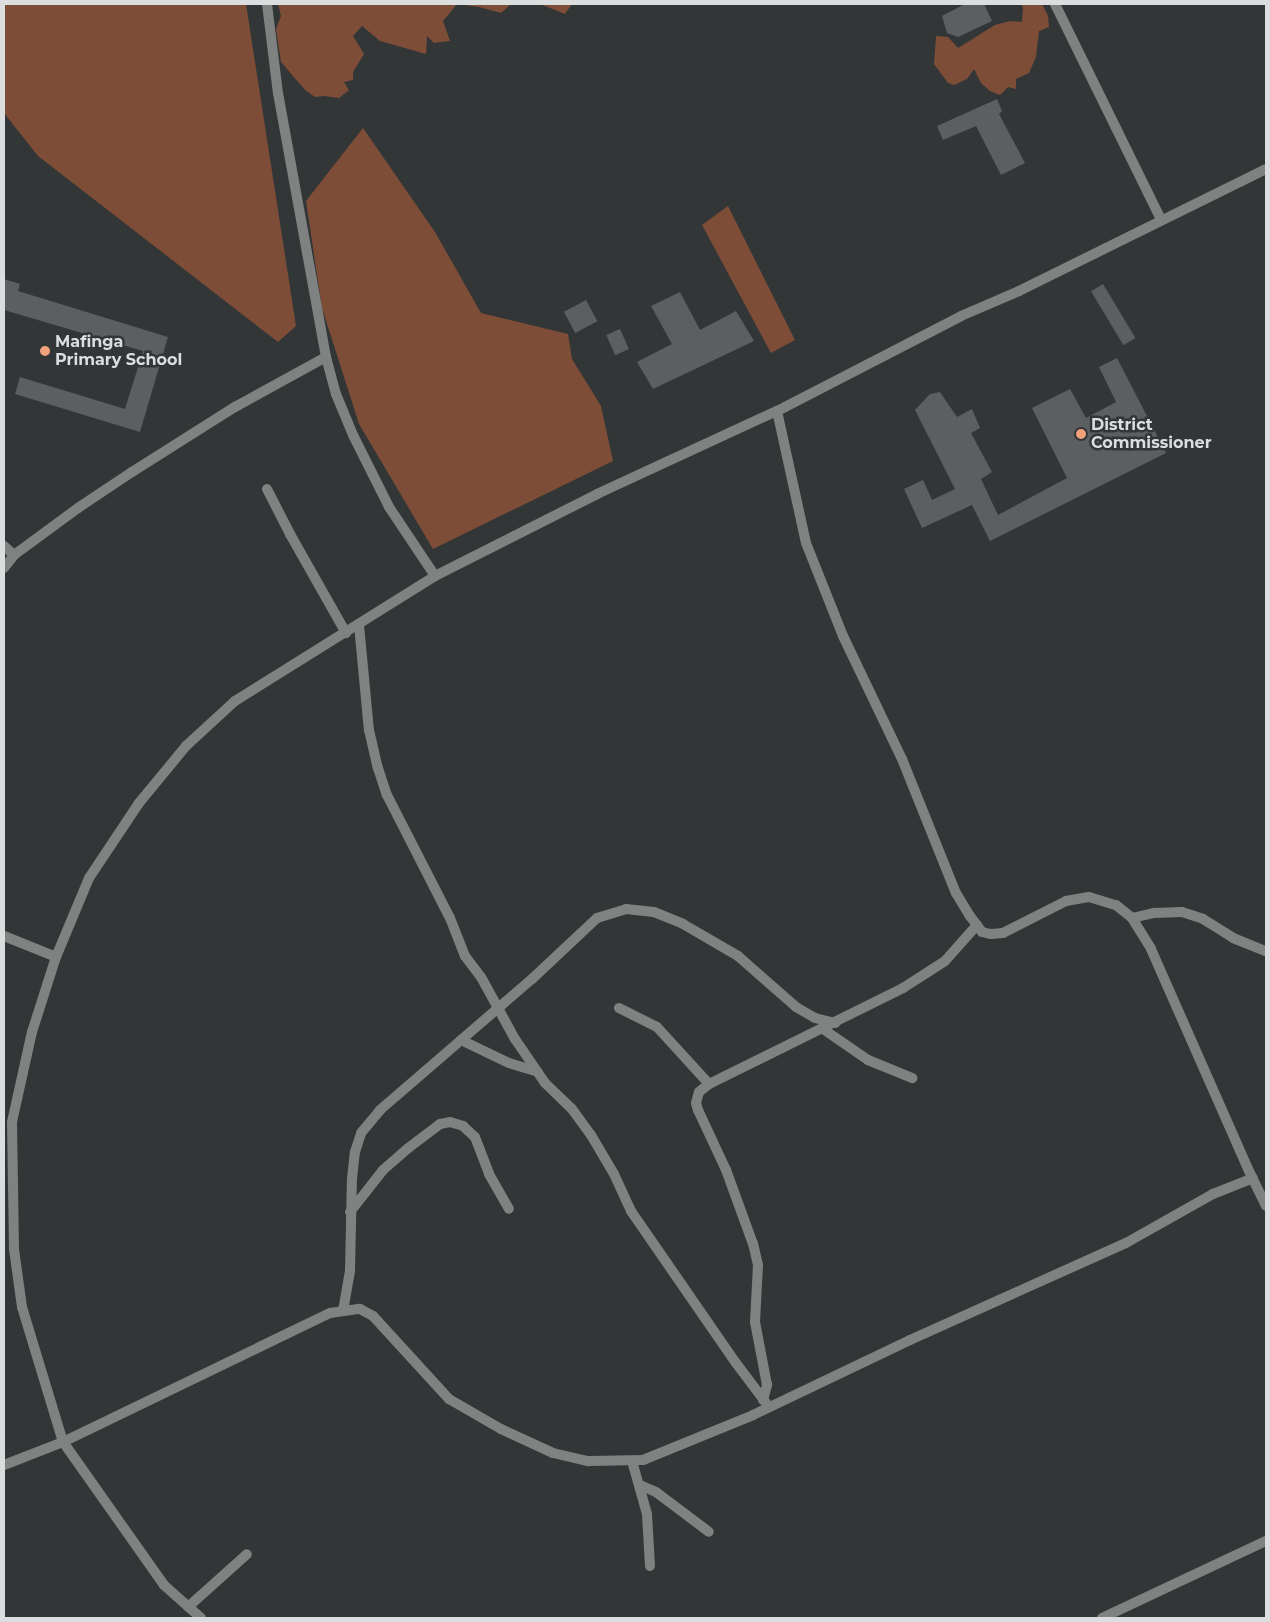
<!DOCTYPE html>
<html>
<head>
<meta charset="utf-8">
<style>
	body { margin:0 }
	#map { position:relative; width:1270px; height:1622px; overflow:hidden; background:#323636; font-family:Montserrat,sans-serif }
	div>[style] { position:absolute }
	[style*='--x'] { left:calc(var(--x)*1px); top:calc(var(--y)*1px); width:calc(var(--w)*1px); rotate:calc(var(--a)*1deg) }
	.green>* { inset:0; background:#7e4d37 }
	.building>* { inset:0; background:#5b5f5f; transform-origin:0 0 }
	.minor>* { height:10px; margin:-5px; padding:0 5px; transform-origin:5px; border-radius:5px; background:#808282 }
	.dots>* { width:14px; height:14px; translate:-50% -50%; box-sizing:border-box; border:2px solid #323636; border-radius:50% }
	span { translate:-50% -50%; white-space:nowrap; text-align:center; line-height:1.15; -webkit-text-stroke:5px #323636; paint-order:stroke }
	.poi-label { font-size:16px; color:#dbddde; font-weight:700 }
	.left { translate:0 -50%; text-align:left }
	.frame { position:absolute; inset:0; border:5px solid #dbddde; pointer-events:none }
</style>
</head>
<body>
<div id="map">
	<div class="green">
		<div style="clip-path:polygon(4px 4px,246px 4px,296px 326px,278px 342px,38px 156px,4px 113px)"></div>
		<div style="clip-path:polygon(278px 4px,511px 4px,501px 13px,479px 7px,457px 4px,443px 21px,450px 41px,434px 43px,427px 36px,426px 54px,380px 41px,362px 26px,353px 36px,364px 54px,353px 72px,353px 80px,344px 82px,349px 90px,339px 98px,325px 96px,315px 97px,305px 90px,281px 62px,276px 29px,281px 16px)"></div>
		<div style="clip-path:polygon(540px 4px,572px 4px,565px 14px)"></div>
		<div style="clip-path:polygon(1021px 4px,1042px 4px,1048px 16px,1049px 27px,1039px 31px,1036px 57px,1029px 73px,1016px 79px,1016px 89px,1008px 87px,1000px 95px,990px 91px,981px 83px,974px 69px,967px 79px,954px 85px,948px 83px,934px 64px,936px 36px,948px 37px,958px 48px,995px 25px,1010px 21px,1022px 22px,1023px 7px)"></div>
		<div style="clip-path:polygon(363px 128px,435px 232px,481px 313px,568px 334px,572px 359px,601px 406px,613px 461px,433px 549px,359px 424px,322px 308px,306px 201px)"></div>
		<div style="clip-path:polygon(728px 206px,795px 340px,771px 353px,702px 225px)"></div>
	</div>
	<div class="building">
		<div style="clip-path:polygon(965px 4px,984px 4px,992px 21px,958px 37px,947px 33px,942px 16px)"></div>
		<div style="clip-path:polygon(997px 99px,1002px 111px,999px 114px,1025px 163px,1001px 175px,976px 126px,943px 140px,937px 126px)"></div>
		<div style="clip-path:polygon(4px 279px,20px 284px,18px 291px,168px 337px,140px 432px,15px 394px,20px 377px,125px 409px,143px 351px,4px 310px)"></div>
		<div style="left:1103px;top:284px;width:63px;height:14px;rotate:59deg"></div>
		<div style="clip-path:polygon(680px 292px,700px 330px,736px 311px,754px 341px,653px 389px,637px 362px,672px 344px,651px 306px)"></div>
		<div style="left:586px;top:300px;width:24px;height:25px;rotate:62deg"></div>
		<div style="left:620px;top:329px;width:22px;height:15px;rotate:66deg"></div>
		<div style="clip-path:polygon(1117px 358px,1166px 453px,990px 541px,972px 505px,922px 528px,904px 489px,923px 480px,932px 500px,955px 489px,915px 410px,930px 394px,940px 392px,957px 417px,972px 409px,980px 428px,971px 433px,992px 472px,981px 479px,998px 515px,1067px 478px,1032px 408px,1070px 389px,1086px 418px,1116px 402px,1099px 367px)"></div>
	</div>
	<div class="minor">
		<div style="--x:267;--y:4;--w:90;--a:83"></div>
		<div style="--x:278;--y:93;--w:268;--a:79.7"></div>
		<div style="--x:326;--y:357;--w:38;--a:75"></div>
		<div style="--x:336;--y:394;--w:44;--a:67.5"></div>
		<div style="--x:353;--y:435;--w:80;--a:63.4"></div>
		<div style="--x:389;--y:507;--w:83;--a:56.3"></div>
		<div style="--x:1055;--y:4;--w:240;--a:63.8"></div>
		<div style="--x:777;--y:411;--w:135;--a:77.6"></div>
		<div style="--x:806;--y:543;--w:100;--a:68.3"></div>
		<div style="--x:843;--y:636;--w:136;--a:64.4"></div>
		<div style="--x:902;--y:759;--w:144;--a:68.1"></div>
		<div style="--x:956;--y:893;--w:27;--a:59"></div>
		<div style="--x:970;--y:916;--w:20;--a:53"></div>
		<div style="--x:982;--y:932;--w:9;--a:13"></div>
		<div style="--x:991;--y:934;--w:12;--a:-5"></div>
		<div style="--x:1003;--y:933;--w:71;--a:-26.9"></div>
		<div style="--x:1066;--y:901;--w:23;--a:-10"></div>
		<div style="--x:1089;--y:897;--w:28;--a:17"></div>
		<div style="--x:1116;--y:905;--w:21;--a:39"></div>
		<div style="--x:1132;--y:918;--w:36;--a:58"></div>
		<div style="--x:1151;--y:949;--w:240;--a:66.2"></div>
		<div style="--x:1248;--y:1169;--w:41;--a:64.1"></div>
		<div style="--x:267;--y:489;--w:51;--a:62.9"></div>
		<div style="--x:290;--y:534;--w:114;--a:60.5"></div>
		<div style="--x:4;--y:546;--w:13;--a:42"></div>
		<div style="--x:4;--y:568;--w:16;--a:-52"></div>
		<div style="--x:14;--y:555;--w:79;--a:-36.3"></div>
		<div style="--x:78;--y:508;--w:65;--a:-33.7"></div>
		<div style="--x:132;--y:472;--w:122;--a:-32.3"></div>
		<div style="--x:235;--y:407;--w:104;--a:-28.8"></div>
		<div style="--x:359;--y:625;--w:105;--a:84.6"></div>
		<div style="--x:369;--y:730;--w:39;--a:77"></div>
		<div style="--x:378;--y:768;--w:28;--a:72"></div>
		<div style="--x:387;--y:795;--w:138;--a:62.9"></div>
		<div style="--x:450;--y:918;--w:41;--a:68.5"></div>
		<div style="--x:465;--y:956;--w:26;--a:53"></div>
		<div style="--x:481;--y:977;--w:71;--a:61.3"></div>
		<div style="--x:515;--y:1039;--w:53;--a:55.7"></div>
		<div style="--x:545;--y:1083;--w:37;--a:44"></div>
		<div style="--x:572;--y:1109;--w:32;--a:54"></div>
		<div style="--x:591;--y:1135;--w:45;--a:59.5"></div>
		<div style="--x:614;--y:1174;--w:41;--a:65.3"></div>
		<div style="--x:631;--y:1211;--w:185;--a:55.4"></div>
		<div style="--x:736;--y:1363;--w:55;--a:53.1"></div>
		<div style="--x:1132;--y:918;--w:23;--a:-13"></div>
		<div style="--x:1154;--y:913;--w:28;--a:-2"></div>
		<div style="--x:1182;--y:912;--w:22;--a:18"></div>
		<div style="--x:1203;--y:919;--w:36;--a:32"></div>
		<div style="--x:1233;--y:938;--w:35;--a:22"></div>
		<div style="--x:4;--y:936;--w:56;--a:22"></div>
		<div style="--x:619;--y:1008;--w:42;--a:26.6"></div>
		<div style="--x:657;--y:1027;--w:77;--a:47.6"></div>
		<div style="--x:823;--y:1029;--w:55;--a:34.6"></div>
		<div style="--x:868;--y:1060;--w:48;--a:22.2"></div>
		<div style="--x:461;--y:1040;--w:53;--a:25.6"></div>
		<div style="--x:509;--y:1063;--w:30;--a:17"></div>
		<div style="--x:350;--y:1212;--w:53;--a:-51.8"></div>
		<div style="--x:383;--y:1170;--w:32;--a:-41"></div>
		<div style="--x:407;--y:1149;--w:41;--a:-37.1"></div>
		<div style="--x:440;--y:1124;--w:10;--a:-11"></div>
		<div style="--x:450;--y:1122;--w:14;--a:17"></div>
		<div style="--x:463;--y:1126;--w:16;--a:43"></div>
		<div style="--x:475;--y:1137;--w:40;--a:69"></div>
		<div style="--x:489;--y:1174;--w:40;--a:60.3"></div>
		<div style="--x:343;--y:1311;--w:41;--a:-80.1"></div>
		<div style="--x:350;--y:1271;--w:92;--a:-88.8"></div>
		<div style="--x:352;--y:1179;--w:27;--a:-84"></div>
		<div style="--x:355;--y:1152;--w:20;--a:-72"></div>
		<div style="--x:361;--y:1133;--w:30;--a:-50"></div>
		<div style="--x:380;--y:1110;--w:201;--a:-40.8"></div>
		<div style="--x:532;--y:979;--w:89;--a:-43.2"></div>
		<div style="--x:597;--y:918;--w:30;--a:-17"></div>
		<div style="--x:626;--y:909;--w:28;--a:6"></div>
		<div style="--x:654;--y:912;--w:31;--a:22"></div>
		<div style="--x:683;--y:924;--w:64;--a:30.2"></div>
		<div style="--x:738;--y:956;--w:77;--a:41.3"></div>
		<div style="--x:796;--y:1007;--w:22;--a:30"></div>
		<div style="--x:815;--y:1018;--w:21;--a:14"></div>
		<div style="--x:763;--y:1400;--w:16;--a:-75"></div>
		<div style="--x:767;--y:1385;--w:64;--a:-100.8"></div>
		<div style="--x:755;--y:1322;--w:57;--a:-87"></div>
		<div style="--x:758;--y:1265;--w:22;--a:-103"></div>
		<div style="--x:753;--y:1244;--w:79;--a:-110"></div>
		<div style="--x:726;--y:1170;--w:66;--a:-115"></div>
		<div style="--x:698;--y:1110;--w:7;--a:-106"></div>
		<div style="--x:696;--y:1103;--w:11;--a:-75"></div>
		<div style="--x:699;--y:1092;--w:13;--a:-39"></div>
		<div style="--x:709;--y:1084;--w:216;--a:-26.3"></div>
		<div style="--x:903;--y:988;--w:50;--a:-32.7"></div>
		<div style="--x:945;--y:961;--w:48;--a:-48.4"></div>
		<div style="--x:632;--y:1461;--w:55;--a:74.2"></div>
		<div style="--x:647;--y:1514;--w:52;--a:86.7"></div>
		<div style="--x:4;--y:1465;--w:63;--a:-21.3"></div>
		<div style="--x:63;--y:1442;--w:297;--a:-25.8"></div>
		<div style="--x:330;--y:1313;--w:30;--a:-8"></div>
		<div style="--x:360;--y:1309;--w:15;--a:28"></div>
		<div style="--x:373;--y:1316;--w:113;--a:47.5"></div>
		<div style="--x:449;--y:1399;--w:60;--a:30"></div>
		<div style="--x:501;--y:1429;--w:57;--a:24.8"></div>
		<div style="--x:553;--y:1453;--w:37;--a:13"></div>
		<div style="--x:589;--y:1461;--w:54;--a:-1.1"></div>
		<div style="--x:643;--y:1460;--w:119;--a:-22.2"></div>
		<div style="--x:753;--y:1415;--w:174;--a:-25.5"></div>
		<div style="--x:910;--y:1340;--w:237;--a:-24.2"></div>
		<div style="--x:1126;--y:1243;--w:100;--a:-29.4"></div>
		<div style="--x:1213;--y:1194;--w:43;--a:-21.8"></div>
		<div style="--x:640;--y:1485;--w:17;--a:24"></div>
		<div style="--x:656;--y:1492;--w:66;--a:37"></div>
		<div style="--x:188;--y:1607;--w:79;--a:-41.9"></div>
		<div style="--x:201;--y:1618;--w:50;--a:-138.3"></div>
		<div style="--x:164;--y:1585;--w:175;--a:-125.2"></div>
		<div style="--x:63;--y:1442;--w:141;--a:-106.9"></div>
		<div style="--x:22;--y:1307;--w:59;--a:-97.9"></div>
		<div style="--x:14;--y:1249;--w:127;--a:-90.9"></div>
		<div style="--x:12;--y:1122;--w:92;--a:-77.5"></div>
		<div style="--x:32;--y:1032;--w:79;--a:-72.3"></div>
		<div style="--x:56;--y:957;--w:86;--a:-67.3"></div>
		<div style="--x:89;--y:878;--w:90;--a:-56.3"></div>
		<div style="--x:139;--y:803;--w:74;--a:-50.5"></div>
		<div style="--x:186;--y:746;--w:67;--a:-42.6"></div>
		<div style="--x:235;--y:701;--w:236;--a:-32"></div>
		<div style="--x:435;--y:576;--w:182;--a:-26.8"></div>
		<div style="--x:597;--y:494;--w:207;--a:-24.8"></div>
		<div style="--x:785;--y:407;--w:198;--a:-27.3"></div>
		<div style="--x:961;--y:316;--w:63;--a:-23.3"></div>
		<div style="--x:1019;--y:291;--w:275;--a:-26.3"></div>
		<div style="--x:1102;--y:1618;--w:181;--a:-25.2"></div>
	</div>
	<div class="dots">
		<div style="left:45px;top:351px;background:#f1a17c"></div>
		<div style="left:1081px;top:434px;background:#f1a17c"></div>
	</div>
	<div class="poi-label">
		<span class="left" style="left:55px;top:351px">Mafinga<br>Primary School</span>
		<span class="left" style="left:1091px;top:434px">District<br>Commissioner</span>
	</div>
	<div class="frame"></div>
</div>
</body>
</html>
